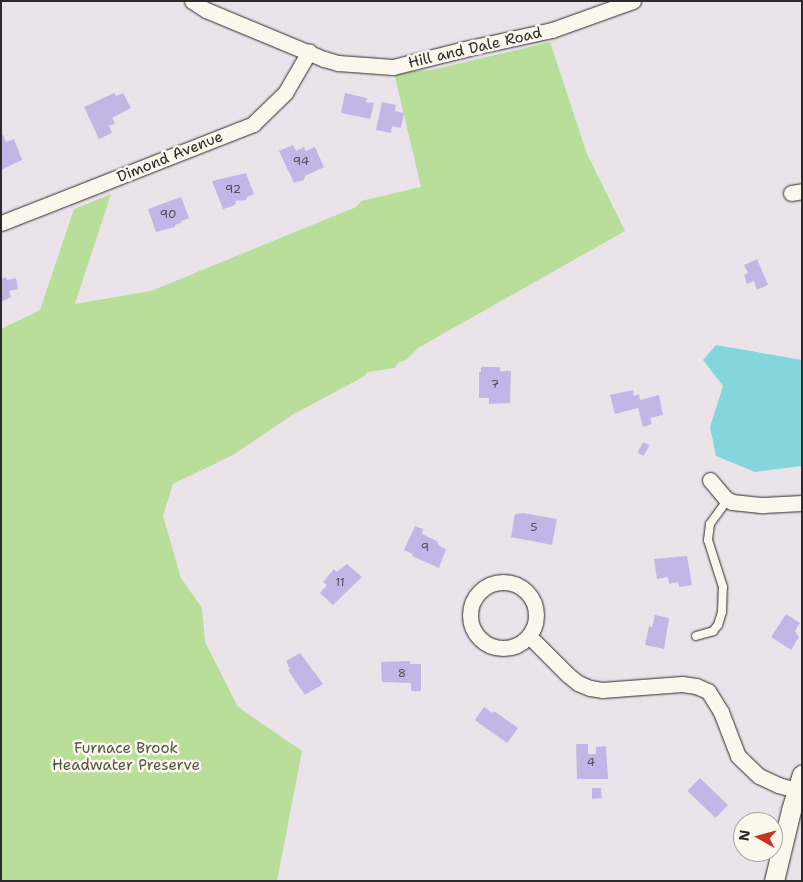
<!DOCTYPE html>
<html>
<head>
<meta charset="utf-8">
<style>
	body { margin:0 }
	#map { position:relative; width:803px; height:882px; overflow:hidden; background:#eae4ea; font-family:"Shantell Sans",sans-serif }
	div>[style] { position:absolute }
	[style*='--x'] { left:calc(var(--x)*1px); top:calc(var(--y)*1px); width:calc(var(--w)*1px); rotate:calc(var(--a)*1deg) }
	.green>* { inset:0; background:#b8de9a }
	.water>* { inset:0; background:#84d6dc }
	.building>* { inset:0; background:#c3b6e7; transform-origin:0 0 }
	.roads { filter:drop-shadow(0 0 1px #2b2b2b) drop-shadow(0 0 1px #2b2b2b) }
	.service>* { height:8px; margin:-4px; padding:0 4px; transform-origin:4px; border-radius:4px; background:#fbf7ec }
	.minor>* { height:15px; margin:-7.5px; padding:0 7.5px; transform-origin:7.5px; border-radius:7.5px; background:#fbf7ec }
	.minor>.ring { margin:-7.5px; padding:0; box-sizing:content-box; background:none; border:15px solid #fbf7ec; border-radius:50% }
	.tertiary>* { height:19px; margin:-9.5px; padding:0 9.5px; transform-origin:9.5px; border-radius:9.5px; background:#fbf7ec }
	span { translate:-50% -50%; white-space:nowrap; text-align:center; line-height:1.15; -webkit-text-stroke:5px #fbf7ec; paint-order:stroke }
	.number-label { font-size:12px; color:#514e5a }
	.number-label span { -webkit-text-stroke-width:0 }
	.street-label { font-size:15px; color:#2b2b2b }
	.park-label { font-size:15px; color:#4e5847 }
	.frame { position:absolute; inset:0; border:2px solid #2b2b2b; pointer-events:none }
	.north { position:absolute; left:733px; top:812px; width:50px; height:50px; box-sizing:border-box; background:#fbf7ec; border:1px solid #a8a59f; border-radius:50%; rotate:277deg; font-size:14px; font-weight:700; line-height:20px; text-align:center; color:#2b2b2b }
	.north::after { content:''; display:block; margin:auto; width:18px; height:22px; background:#c8321e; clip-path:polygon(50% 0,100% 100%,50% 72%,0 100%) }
</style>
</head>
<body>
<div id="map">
	<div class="green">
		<div style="clip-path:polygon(550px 42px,587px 154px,625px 231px,418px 348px,406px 360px,398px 363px,395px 368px,367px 372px,365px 376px,292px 415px,233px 455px,173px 484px,163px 516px,181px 578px,202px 608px,205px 642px,238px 707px,302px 751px,277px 881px,1px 881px,1px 329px,40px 310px,74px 209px,111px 194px,75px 304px,151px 291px,356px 207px,361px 201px,421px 187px,394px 73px,431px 70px)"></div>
	</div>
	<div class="water">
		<div style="clip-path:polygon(716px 345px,802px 360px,802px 466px,755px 472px,716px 456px,710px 427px,723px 386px,703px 360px)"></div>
	</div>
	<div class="building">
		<div style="clip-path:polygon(114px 93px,116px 96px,123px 93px,131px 108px,112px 118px,115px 123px,109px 126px,112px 133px,99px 139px,84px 107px)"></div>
		<div style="clip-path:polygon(345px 93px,367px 98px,366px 102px,374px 103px,370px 119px,341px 113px)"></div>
		<div style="clip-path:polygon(382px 102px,396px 105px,395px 111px,404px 113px,401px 128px,392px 126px,391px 133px,376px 130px)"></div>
		<div style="clip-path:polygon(3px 135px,6px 142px,14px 139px,22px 160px,1px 170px,1px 136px)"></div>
		<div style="clip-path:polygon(293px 145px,296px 151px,304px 147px,306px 151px,315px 147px,324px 167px,305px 176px,304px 180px,294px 183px,279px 151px)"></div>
		<div style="clip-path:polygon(246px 173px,254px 194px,247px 197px,246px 200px,235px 201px,236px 204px,233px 206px,223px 209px,212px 181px)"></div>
		<div style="clip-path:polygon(181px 197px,189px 218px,181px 221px,181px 223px,175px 225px,175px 227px,156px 232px,148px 209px)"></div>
		<div style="clip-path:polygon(757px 259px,768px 285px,757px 290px,754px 281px,747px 284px,744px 275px,748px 273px,744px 265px)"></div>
		<div style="clip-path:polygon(6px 277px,7px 280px,16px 278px,18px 289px,9px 291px,11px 297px,1px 302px,1px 279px)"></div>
		<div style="clip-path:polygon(481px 367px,500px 367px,500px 371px,511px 371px,510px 403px,489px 404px,489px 398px,479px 398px,479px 372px,481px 372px)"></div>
		<div style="clip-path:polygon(633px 390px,634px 396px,639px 394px,640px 400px,659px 395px,663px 415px,650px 418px,652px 424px,643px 427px,638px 408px,615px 414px,610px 395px)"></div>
		<div style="left:643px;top:442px;width:7px;height:12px;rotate:27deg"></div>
		<div style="clip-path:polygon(523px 513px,557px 519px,552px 545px,511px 537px,515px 514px)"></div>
		<div style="clip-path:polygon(415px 526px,423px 529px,422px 534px,437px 541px,439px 546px,446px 549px,439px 568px,412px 556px,413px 554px,404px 550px)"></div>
		<div style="clip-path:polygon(687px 556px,692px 585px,679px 587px,678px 582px,669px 584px,668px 577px,657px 579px,654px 559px)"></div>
		<div style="clip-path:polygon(347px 564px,362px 577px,333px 605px,320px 593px,327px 585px,323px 582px,334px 569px,337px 572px)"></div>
		<div style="clip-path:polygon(786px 614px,800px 623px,795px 631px,799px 637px,791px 650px,771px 637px)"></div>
		<div style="clip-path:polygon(655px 615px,669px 618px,664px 649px,645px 645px,649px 626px,652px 627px)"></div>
		<div style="clip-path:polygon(300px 653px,323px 684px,305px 695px,288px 670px,290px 669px,286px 661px)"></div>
		<div style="clip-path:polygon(410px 661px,410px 664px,421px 664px,421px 691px,411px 691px,411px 683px,382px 682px,381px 662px)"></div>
		<div style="clip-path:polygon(484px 707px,493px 713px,494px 711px,518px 728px,507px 743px,475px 720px)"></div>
		<div style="clip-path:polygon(576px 744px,588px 744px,588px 754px,596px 754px,596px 747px,606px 746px,608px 779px,577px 779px)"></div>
		<div style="left:700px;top:778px;width:39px;height:18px;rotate:44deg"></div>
		<div style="clip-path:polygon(592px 788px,601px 788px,602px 798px,592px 799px)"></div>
	</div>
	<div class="roads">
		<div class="service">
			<div style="--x:696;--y:636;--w:18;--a:-16"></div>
			<div style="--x:713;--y:631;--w:8;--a:-50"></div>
			<div style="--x:718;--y:625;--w:14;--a:-73"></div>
			<div style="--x:722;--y:612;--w:25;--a:-88"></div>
			<div style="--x:723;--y:587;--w:49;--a:-107.7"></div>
			<div style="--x:708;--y:540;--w:16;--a:-83"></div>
			<div style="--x:710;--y:524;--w:31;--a:-54"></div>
		</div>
		<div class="minor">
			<div style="--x:192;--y:1;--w:17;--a:33"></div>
			<div style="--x:206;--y:10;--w:128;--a:22.6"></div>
			<div style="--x:324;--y:59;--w:15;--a:16"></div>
			<div style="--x:338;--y:63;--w:55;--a:4.2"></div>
			<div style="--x:393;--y:67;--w:78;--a:-14"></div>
			<div style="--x:469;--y:48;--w:85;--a:-12.2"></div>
			<div style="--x:552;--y:30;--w:86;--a:-19.7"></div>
			<div style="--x:791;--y:193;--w:11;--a:-10"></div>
			<div style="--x:1;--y:223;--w:271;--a:-21.4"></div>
			<div style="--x:253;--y:124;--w:45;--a:-44.1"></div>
			<div style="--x:285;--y:93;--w:48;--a:-59.7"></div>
			<div style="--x:710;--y:480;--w:23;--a:50"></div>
			<div style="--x:725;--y:498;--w:8;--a:30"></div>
			<div style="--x:732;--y:502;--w:31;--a:6"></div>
			<div style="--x:763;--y:505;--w:39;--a:-3"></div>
			<div class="ring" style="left:470px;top:582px;width:51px;height:51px"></div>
			<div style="--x:529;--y:636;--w:55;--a:45"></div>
			<div style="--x:568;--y:675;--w:13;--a:39"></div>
			<div style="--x:578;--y:683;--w:13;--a:23"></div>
			<div style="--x:590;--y:688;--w:12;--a:9"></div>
			<div style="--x:602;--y:690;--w:80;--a:-4.3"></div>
			<div style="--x:682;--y:684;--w:14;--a:8"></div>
			<div style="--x:696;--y:686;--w:13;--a:23"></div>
			<div style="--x:708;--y:691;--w:25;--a:58"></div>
			<div style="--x:721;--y:712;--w:47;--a:68.9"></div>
			<div style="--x:738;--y:756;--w:29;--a:44"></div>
			<div style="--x:759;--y:776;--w:21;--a:25"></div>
			<div style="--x:778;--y:785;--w:20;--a:15"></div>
		</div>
		<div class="tertiary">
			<div style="--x:774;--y:881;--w:73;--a:-76.5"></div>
			<div style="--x:791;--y:810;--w:37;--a:-73"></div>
		</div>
	</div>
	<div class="number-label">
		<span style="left:301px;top:162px">94</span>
		<span style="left:233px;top:190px">92</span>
		<span style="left:168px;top:215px">90</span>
		<span style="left:495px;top:385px">7</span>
		<span style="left:534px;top:528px">5</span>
		<span style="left:425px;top:548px">9</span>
		<span style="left:340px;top:583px">11</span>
		<span style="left:402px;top:674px">8</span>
		<span style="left:591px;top:763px">4</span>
	</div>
	<div class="street-label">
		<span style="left:475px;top:48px;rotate:-13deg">Hill and Dale Road</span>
		<span style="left:170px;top:157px;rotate:-22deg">Dimond Avenue</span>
	</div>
	<div class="park-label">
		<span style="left:126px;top:757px">Furnace Brook<br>Headwater Preserve</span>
	</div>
	<div class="frame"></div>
	<div class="north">N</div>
</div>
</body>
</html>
